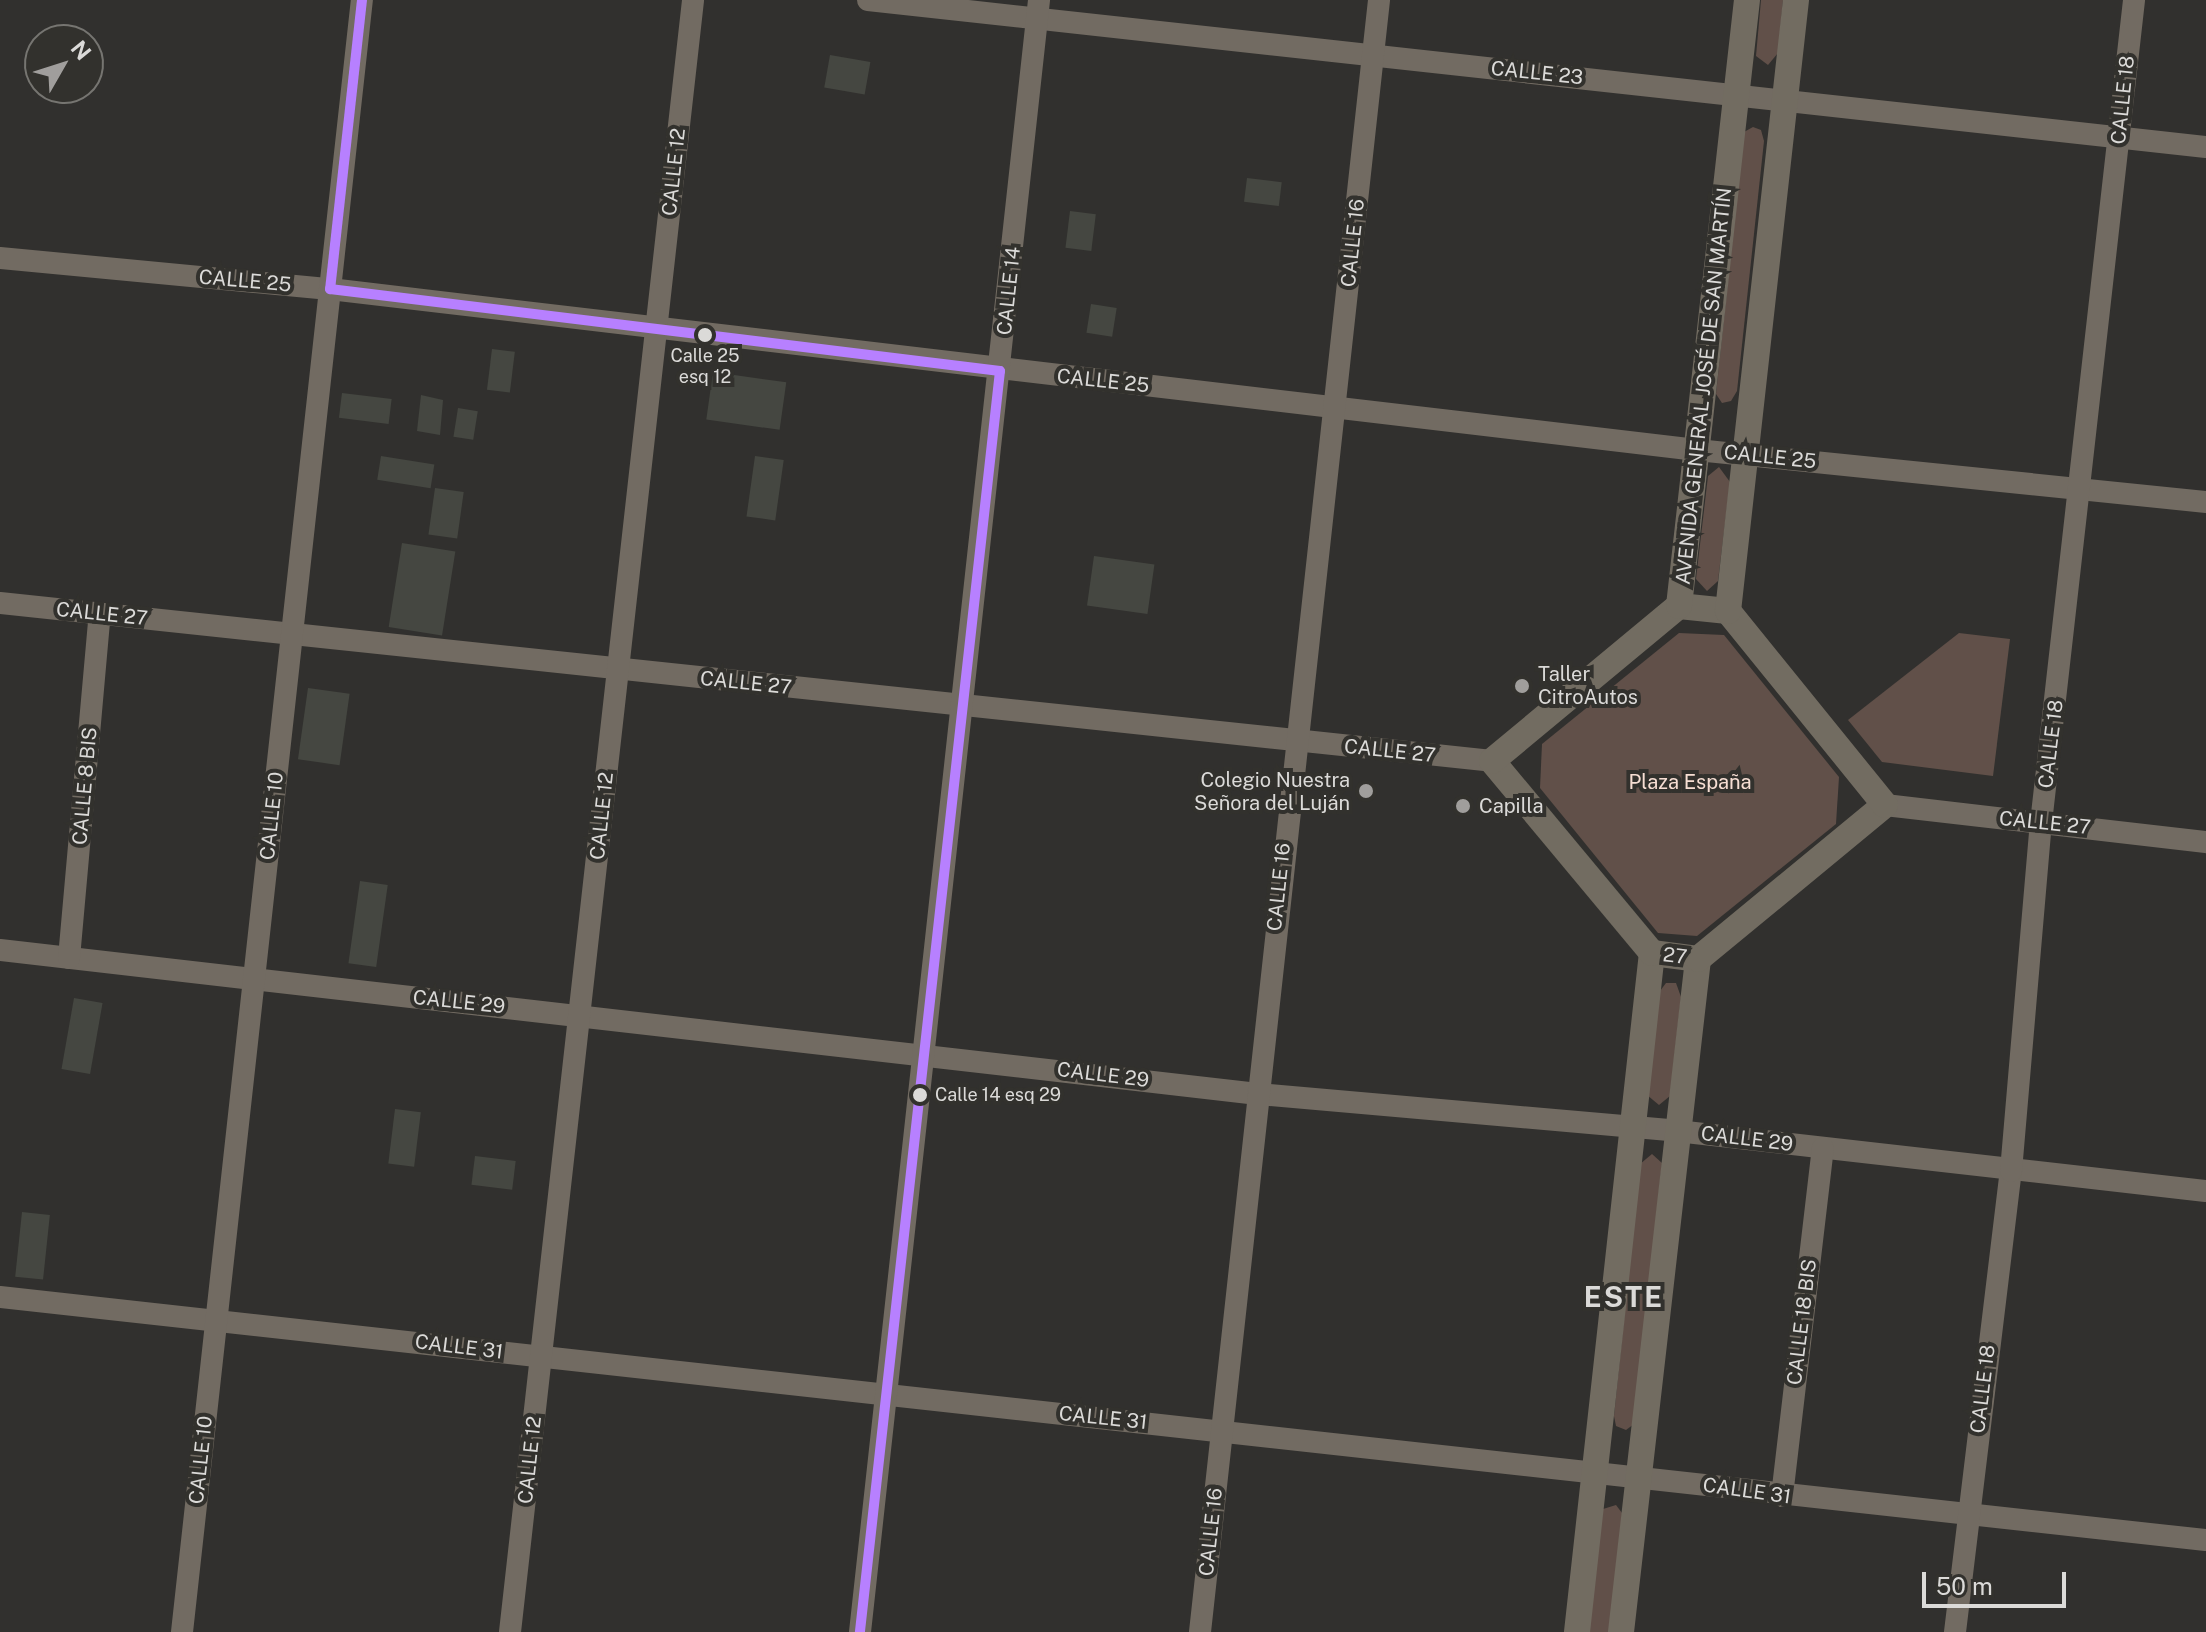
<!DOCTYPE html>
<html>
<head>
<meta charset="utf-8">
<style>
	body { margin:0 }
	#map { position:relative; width:2206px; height:1632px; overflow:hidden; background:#31302e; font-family:"Public Sans",sans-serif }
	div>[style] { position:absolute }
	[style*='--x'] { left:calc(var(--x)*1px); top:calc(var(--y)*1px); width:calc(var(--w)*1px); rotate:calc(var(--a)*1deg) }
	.green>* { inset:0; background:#615049 }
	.building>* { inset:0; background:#454741; transform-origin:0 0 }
	.minor>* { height:22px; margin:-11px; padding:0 11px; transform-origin:11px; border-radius:11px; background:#726b62 }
	.major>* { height:26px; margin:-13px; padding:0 13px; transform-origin:13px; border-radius:13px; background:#726c61 }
	.bus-1>* { height:10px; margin:-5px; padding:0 5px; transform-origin:5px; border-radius:5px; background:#b780ff }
	.dots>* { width:22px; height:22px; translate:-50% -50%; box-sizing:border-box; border:4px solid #32312d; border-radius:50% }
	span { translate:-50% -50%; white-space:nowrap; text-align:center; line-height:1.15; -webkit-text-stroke:8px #32312d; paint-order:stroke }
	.bus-label { font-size:18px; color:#dbdad8 }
	.left { translate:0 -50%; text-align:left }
	.street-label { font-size:20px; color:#dbdad8 }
	.poi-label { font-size:20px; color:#dbdad8 }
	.right { translate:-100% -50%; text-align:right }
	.park-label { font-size:20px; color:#f6ded3 }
	.district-label { font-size:28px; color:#dbdad8; font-weight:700; letter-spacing:2px }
	.north { position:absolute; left:24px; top:24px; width:80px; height:80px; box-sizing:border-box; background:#32312d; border:2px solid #767571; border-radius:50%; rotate:51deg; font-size:22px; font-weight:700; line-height:32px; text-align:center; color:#dbdad8 }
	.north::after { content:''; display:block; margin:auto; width:28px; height:36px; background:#a09e9c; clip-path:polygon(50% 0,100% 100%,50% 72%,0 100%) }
	.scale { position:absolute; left:1922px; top:1572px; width:144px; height:36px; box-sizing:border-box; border:4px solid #dbdad8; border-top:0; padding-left:10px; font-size:24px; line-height:28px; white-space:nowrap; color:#dbdad8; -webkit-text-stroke:6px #32312d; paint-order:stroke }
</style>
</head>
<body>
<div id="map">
	<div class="green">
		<div style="clip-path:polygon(1761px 0,1783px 0,1778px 53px,1768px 65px,1756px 56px)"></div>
		<div style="clip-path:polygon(1753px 127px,1761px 130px,1764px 141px,1737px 391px,1731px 401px,1722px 403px,1716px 394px,1744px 132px)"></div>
		<div style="clip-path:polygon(1719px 467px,1730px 482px,1718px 581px,1707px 591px,1696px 579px,1708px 476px)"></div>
		<div style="clip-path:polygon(1679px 633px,1724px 635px,1839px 777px,1836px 824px,1697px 936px,1658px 933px,1540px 788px,1542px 744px)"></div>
		<div style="clip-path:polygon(1959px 633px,2010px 639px,1993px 776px,1882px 762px,1848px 720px)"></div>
		<div style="clip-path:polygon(1666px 983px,1676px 983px,1681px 997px,1670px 1096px,1659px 1105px,1647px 1095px,1660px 991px)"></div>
		<div style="clip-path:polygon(1652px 1154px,1662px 1163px,1634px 1424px,1626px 1430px,1616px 1426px,1614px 1416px,1640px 1164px)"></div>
		<div style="clip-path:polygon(1616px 1505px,1622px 1513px,1611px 1632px,1588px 1632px,1603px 1509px)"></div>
	</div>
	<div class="building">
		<div style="left:830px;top:55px;width:41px;height:33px;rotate:10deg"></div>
		<div style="left:1247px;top:178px;width:35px;height:24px;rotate:7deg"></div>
		<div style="left:1070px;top:211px;width:26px;height:37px;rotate:7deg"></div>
		<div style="left:1091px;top:304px;width:26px;height:29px;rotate:9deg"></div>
		<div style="left:492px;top:349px;width:23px;height:41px;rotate:7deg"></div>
		<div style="left:713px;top:372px;width:74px;height:48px;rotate:8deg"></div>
		<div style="left:342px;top:393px;width:50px;height:25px;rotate:7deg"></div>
		<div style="clip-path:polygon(421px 395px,443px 400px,440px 435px,417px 431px)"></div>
		<div style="left:458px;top:408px;width:20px;height:29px;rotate:9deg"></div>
		<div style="left:381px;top:456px;width:54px;height:24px;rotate:9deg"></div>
		<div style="left:755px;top:456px;width:29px;height:61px;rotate:8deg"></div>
		<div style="left:435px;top:488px;width:29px;height:47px;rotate:8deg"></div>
		<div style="left:402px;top:543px;width:54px;height:85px;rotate:9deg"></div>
		<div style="left:1094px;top:556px;width:61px;height:50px;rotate:8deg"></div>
		<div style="left:308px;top:688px;width:42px;height:72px;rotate:8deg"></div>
		<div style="left:360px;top:881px;width:28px;height:83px;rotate:8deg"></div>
		<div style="left:74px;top:998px;width:29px;height:72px;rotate:10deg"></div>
		<div style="left:395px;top:1109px;width:26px;height:55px;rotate:7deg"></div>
		<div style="left:475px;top:1156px;width:41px;height:29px;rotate:7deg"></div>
		<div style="left:22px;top:1212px;width:28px;height:65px;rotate:6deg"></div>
	</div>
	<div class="minor">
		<div style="--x:868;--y:0;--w:1346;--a:6.27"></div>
		<div style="--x:0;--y:258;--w:331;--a:5.4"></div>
		<div style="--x:330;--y:289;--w:1376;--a:6.72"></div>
		<div style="--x:1697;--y:450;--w:512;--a:5.83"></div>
		<div style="--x:0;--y:603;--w:1500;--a:6.04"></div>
		<div style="--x:1885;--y:805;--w:323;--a:6.6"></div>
		<div style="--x:0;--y:950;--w:1266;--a:6.53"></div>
		<div style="--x:1258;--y:1094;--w:421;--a:5"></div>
		<div style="--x:1677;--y:1131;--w:532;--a:6.47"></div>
		<div style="--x:69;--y:958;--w:345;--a:-84.9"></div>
		<div style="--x:0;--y:1297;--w:2219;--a:6.29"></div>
		<div style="--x:1782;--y:1496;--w:350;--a:-83.3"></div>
		<div style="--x:182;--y:1632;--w:1642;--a:-83.71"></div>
		<div style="--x:510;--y:1632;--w:1642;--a:-83.6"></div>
		<div style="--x:860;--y:1632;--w:1642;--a:-83.74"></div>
		<div style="--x:1200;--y:1632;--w:1642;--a:-83.74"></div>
		<div style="--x:1955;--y:1632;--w:464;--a:-83.1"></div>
		<div style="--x:2011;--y:1171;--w:349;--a:-85.1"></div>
		<div style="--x:2041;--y:823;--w:828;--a:-83.55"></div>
	</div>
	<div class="major">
		<div style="--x:1679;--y:606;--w:49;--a:5.8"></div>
		<div style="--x:1652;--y:953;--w:46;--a:7.4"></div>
		<div style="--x:1577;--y:1632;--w:683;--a:-83.7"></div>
		<div style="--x:1652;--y:953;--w:250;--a:-129.8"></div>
		<div style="--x:1492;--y:761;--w:243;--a:-39.7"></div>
		<div style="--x:1679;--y:606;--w:610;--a:-83.6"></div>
		<div style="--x:1621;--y:1632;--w:677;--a:-83.47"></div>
		<div style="--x:1698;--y:959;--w:242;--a:-39.5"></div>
		<div style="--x:1885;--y:805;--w:250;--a:-129"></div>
		<div style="--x:1728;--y:611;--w:615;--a:-83.65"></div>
	</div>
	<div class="bus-1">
		<div style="--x:362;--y:0;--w:291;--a:96.3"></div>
		<div style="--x:330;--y:289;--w:675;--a:6.98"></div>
		<div style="--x:1000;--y:371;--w:1269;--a:96.34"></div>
	</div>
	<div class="dots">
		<div style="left:705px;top:335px;background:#dbdad8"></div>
		<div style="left:1522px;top:686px;background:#a09e9c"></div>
		<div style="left:1366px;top:791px;background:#a09e9c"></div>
		<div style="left:1463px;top:806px;background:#a09e9c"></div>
		<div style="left:920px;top:1095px;background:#dbdad8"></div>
	</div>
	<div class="bus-label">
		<span style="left:705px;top:367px">Calle 25<br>esq 12</span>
		<span class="left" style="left:935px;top:1095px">Calle 14 esq 29</span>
	</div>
	<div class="street-label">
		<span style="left:1537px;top:73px;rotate:6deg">CALLE 23</span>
		<span style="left:2123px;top:100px;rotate:-84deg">CALLE 18</span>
		<span style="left:674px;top:172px;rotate:-84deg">CALLE 12</span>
		<span style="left:1353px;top:243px;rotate:-84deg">CALLE 16</span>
		<span style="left:245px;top:281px;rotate:5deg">CALLE 25</span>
		<span style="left:1009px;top:291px;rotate:-84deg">CALLE 14</span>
		<span style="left:1103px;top:381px;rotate:6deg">CALLE 25</span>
		<span style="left:1704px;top:386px;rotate:-84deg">AVENIDA GENERAL JOSÉ DE SAN MARTÍN</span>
		<span style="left:1770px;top:457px;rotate:6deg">CALLE 25</span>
		<span style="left:102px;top:614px;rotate:6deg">CALLE 27</span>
		<span style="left:746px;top:683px;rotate:6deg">CALLE 27</span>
		<span style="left:2051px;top:744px;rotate:-83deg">CALLE 18</span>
		<span style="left:1390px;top:751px;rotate:6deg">CALLE 27</span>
		<span style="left:85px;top:786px;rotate:-85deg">CALLE 8 BIS</span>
		<span style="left:272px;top:816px;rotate:-84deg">CALLE 10</span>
		<span style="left:602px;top:816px;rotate:-84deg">CALLE 12</span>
		<span style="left:2045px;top:823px;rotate:6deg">CALLE 27</span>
		<span style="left:1279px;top:887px;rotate:-84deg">CALLE 16</span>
		<span style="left:1675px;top:956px;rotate:7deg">27</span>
		<span style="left:459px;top:1002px;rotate:6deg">CALLE 29</span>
		<span style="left:1103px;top:1075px;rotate:7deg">CALLE 29</span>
		<span style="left:1747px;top:1139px;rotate:7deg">CALLE 29</span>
		<span style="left:1802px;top:1322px;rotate:-83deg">CALLE 18 BIS</span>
		<span style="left:459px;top:1347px;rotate:7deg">CALLE 31</span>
		<span style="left:1983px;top:1389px;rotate:-83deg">CALLE 18</span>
		<span style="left:1103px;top:1418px;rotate:6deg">CALLE 31</span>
		<span style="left:201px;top:1460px;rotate:-84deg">CALLE 10</span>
		<span style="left:530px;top:1460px;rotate:-84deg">CALLE 12</span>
		<span style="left:1747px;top:1491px;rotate:8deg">CALLE 31</span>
		<span style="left:1211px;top:1532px;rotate:-84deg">CALLE 16</span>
	</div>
	<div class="poi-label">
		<span class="left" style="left:1538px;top:686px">Taller<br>CitroAutos</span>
		<span class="right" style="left:1350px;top:792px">Colegio Nuestra<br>Señora del Luján</span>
		<span class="left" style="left:1479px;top:806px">Capilla</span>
	</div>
	<div class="park-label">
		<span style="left:1690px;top:782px">Plaza España</span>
	</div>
	<div class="district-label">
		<span style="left:1624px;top:1297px">ESTE</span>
	</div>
	<div class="north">N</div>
	<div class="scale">50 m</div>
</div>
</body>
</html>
